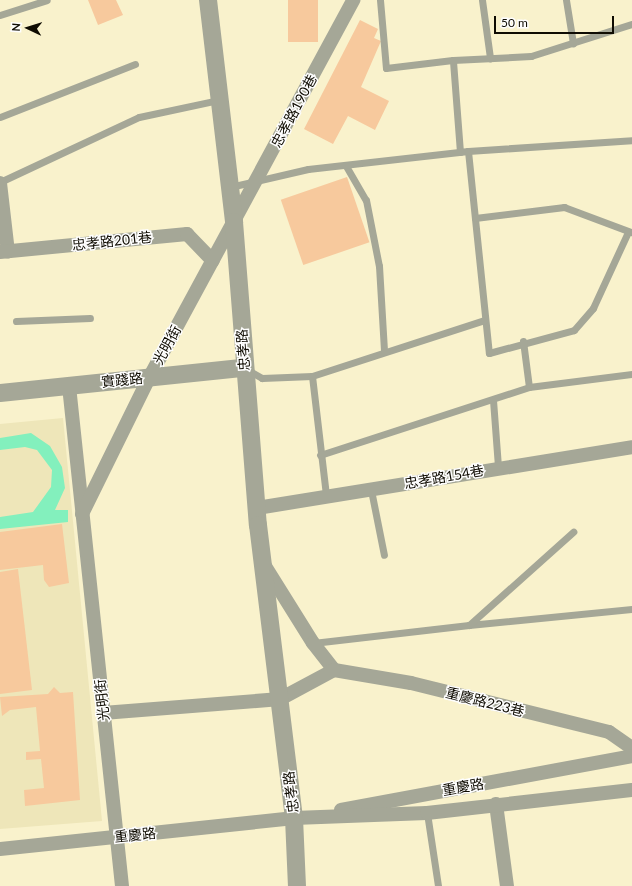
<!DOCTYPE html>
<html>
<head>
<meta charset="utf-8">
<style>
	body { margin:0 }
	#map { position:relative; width:632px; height:886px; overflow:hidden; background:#f9f2cc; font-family:Lato,"Noto Sans TC",sans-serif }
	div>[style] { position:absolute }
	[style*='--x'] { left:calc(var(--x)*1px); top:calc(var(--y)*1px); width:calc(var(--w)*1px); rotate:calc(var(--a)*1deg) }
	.built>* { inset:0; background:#eee6b9 }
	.green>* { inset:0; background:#83f0bd }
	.building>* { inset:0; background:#f7c99d; transform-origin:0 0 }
	.service>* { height:7px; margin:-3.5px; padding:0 3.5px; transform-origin:3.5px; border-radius:3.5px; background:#a5a797 }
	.minor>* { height:14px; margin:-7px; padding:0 7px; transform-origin:7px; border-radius:7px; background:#a5a797 }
	.tertiary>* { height:18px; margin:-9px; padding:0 9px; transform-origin:9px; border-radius:9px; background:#a5a797 }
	span { translate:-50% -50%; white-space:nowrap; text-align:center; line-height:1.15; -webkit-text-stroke:3px #fefefe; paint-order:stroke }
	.street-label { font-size:14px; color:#0f0c02 }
	.north { position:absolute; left:8px; top:8px; width:40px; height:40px; -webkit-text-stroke:3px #fefefe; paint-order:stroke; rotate:274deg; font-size:11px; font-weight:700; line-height:16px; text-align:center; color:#0f0c02 }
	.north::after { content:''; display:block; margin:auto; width:14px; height:18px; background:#0f0c02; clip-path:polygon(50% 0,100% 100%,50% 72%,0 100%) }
	.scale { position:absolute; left:494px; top:16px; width:120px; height:18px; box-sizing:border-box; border:2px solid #0f0c02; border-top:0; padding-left:5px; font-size:12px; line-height:14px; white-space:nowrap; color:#0f0c02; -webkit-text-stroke:3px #fefefe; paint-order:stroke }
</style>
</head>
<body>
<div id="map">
	<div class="built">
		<div style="clip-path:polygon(63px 418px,102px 821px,0 829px,0 424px)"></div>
	</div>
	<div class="green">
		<div style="clip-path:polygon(31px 433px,50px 446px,62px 467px,65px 488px,55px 510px,68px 510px,68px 522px,0 529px,0 517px,33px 512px,51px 487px,52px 470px,37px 450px,25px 447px,0 450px,0 438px)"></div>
	</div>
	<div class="building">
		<div style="clip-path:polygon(88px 0,116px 0,123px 15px,98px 25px)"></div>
		<div style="left:288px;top:0;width:30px;height:42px"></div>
		<div style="clip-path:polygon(360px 20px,378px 29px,374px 38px,381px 41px,361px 87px,389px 101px,375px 130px,348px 116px,333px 144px,304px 129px)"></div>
		<div style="left:347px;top:177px;width:69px;height:70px;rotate:71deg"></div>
		<div style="clip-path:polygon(62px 524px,69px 583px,49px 587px,44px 580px,43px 565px,0 570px,0 532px)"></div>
		<div style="clip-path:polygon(18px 569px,32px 690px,0 694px,0 572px)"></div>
		<div style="clip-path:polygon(54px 687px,60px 693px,73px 692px,80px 800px,25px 806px,24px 790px,44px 788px,41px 759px,26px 760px,26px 752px,40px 751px,36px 707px,10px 710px,2px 716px,0 697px,48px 694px)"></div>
	</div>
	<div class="service">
		<div style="--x:380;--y:0;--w:68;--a:85"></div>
		<div style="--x:386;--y:68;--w:67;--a:-6.8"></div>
		<div style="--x:482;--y:0;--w:59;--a:82.1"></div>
		<div style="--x:566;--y:0;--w:44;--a:80.8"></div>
		<div style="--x:0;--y:15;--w:49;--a:-17.7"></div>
		<div style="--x:0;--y:117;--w:145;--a:-21.4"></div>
		<div style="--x:468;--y:151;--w:203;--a:84.1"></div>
		<div style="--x:489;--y:353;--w:88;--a:-15.1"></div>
		<div style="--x:574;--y:330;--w:29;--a:-49"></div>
		<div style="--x:593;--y:308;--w:84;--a:-65.3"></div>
		<div style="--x:460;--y:152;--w:92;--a:-94.4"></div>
		<div style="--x:453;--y:60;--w:78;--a:-2.9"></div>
		<div style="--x:531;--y:56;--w:106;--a:-17.6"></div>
		<div style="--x:346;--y:166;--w:39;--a:60"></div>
		<div style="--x:366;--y:200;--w:67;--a:78.9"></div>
		<div style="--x:379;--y:266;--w:84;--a:86.6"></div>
		<div style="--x:0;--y:182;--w:153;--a:-25.1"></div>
		<div style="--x:139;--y:117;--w:82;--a:-12"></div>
		<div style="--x:230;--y:187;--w:80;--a:-13"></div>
		<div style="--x:308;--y:169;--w:161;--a:-6.4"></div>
		<div style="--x:468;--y:151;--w:164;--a:-3.8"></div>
		<div style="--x:475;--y:218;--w:90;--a:-7"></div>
		<div style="--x:564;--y:207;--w:72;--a:20.5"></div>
		<div style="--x:16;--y:321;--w:74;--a:-2.3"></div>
		<div style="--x:523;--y:341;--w:46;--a:82.6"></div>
		<div style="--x:248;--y:370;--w:16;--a:30"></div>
		<div style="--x:262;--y:378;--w:50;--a:-2.3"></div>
		<div style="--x:312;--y:376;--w:181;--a:-18"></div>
		<div style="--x:312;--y:376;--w:120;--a:83.3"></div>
		<div style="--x:493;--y:400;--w:67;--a:85.7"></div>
		<div style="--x:320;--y:455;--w:220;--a:-18"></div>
		<div style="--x:529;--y:387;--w:104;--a:-7.2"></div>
		<div style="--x:371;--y:490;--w:66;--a:78.7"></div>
		<div style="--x:469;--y:625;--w:164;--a:-5.6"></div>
		<div style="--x:313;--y:643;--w:157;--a:-6.6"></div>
		<div style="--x:469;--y:625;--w:140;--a:-41.8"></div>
		<div style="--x:427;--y:813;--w:74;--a:81.4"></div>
	</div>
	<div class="minor">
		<div style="--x:0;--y:183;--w:69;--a:83.4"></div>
		<div style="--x:0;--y:252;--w:188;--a:-5.5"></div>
		<div style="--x:187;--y:234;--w:37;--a:46"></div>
		<div style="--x:69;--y:386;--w:503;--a:83.95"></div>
		<div style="--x:257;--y:508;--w:380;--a:-9.2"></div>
		<div style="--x:82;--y:514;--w:152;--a:-63.8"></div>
		<div style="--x:149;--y:378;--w:430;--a:-61.6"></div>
		<div style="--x:263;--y:563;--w:94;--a:58"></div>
		<div style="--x:313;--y:643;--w:34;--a:52"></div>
		<div style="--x:334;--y:670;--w:78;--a:9.6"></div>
		<div style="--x:411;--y:683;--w:204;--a:13.9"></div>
		<div style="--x:609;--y:732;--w:28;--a:35"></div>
		<div style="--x:103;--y:713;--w:178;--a:-4.5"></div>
		<div style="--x:280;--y:699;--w:61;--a:-28.2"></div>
		<div style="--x:496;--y:804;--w:83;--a:82.4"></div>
		<div style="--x:341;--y:810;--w:296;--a:-10.5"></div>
		<div style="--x:0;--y:849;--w:296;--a:-6"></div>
		<div style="--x:294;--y:818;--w:133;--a:-2.2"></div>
		<div style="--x:427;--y:813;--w:206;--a:-6.4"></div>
	</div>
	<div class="tertiary">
		<div style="--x:208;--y:0;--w:224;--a:83.3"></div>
		<div style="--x:234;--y:222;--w:304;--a:85.5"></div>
		<div style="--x:258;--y:525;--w:295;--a:83"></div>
		<div style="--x:294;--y:818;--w:68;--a:87.5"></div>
		<div style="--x:0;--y:393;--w:245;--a:-5.9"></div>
	</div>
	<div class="street-label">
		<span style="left:294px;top:111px;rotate:-62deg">忠孝路190巷</span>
		<span style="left:112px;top:241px;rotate:-6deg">忠孝路201巷</span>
		<span style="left:167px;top:345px;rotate:-61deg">光明街</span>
		<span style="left:243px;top:350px;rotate:-94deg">忠孝路</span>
		<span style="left:122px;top:380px;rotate:-6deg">實踐路</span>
		<span style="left:444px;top:477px;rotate:-10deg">忠孝路154巷</span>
		<span style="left:102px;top:700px;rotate:-96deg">光明街</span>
		<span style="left:485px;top:702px;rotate:14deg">重慶路223巷</span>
		<span style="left:463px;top:787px;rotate:-10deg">重慶路</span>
		<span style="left:291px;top:792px;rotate:-97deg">忠孝路</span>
		<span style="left:135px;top:835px;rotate:-6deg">重慶路</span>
	</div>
	<div class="north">N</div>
	<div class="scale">50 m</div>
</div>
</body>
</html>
